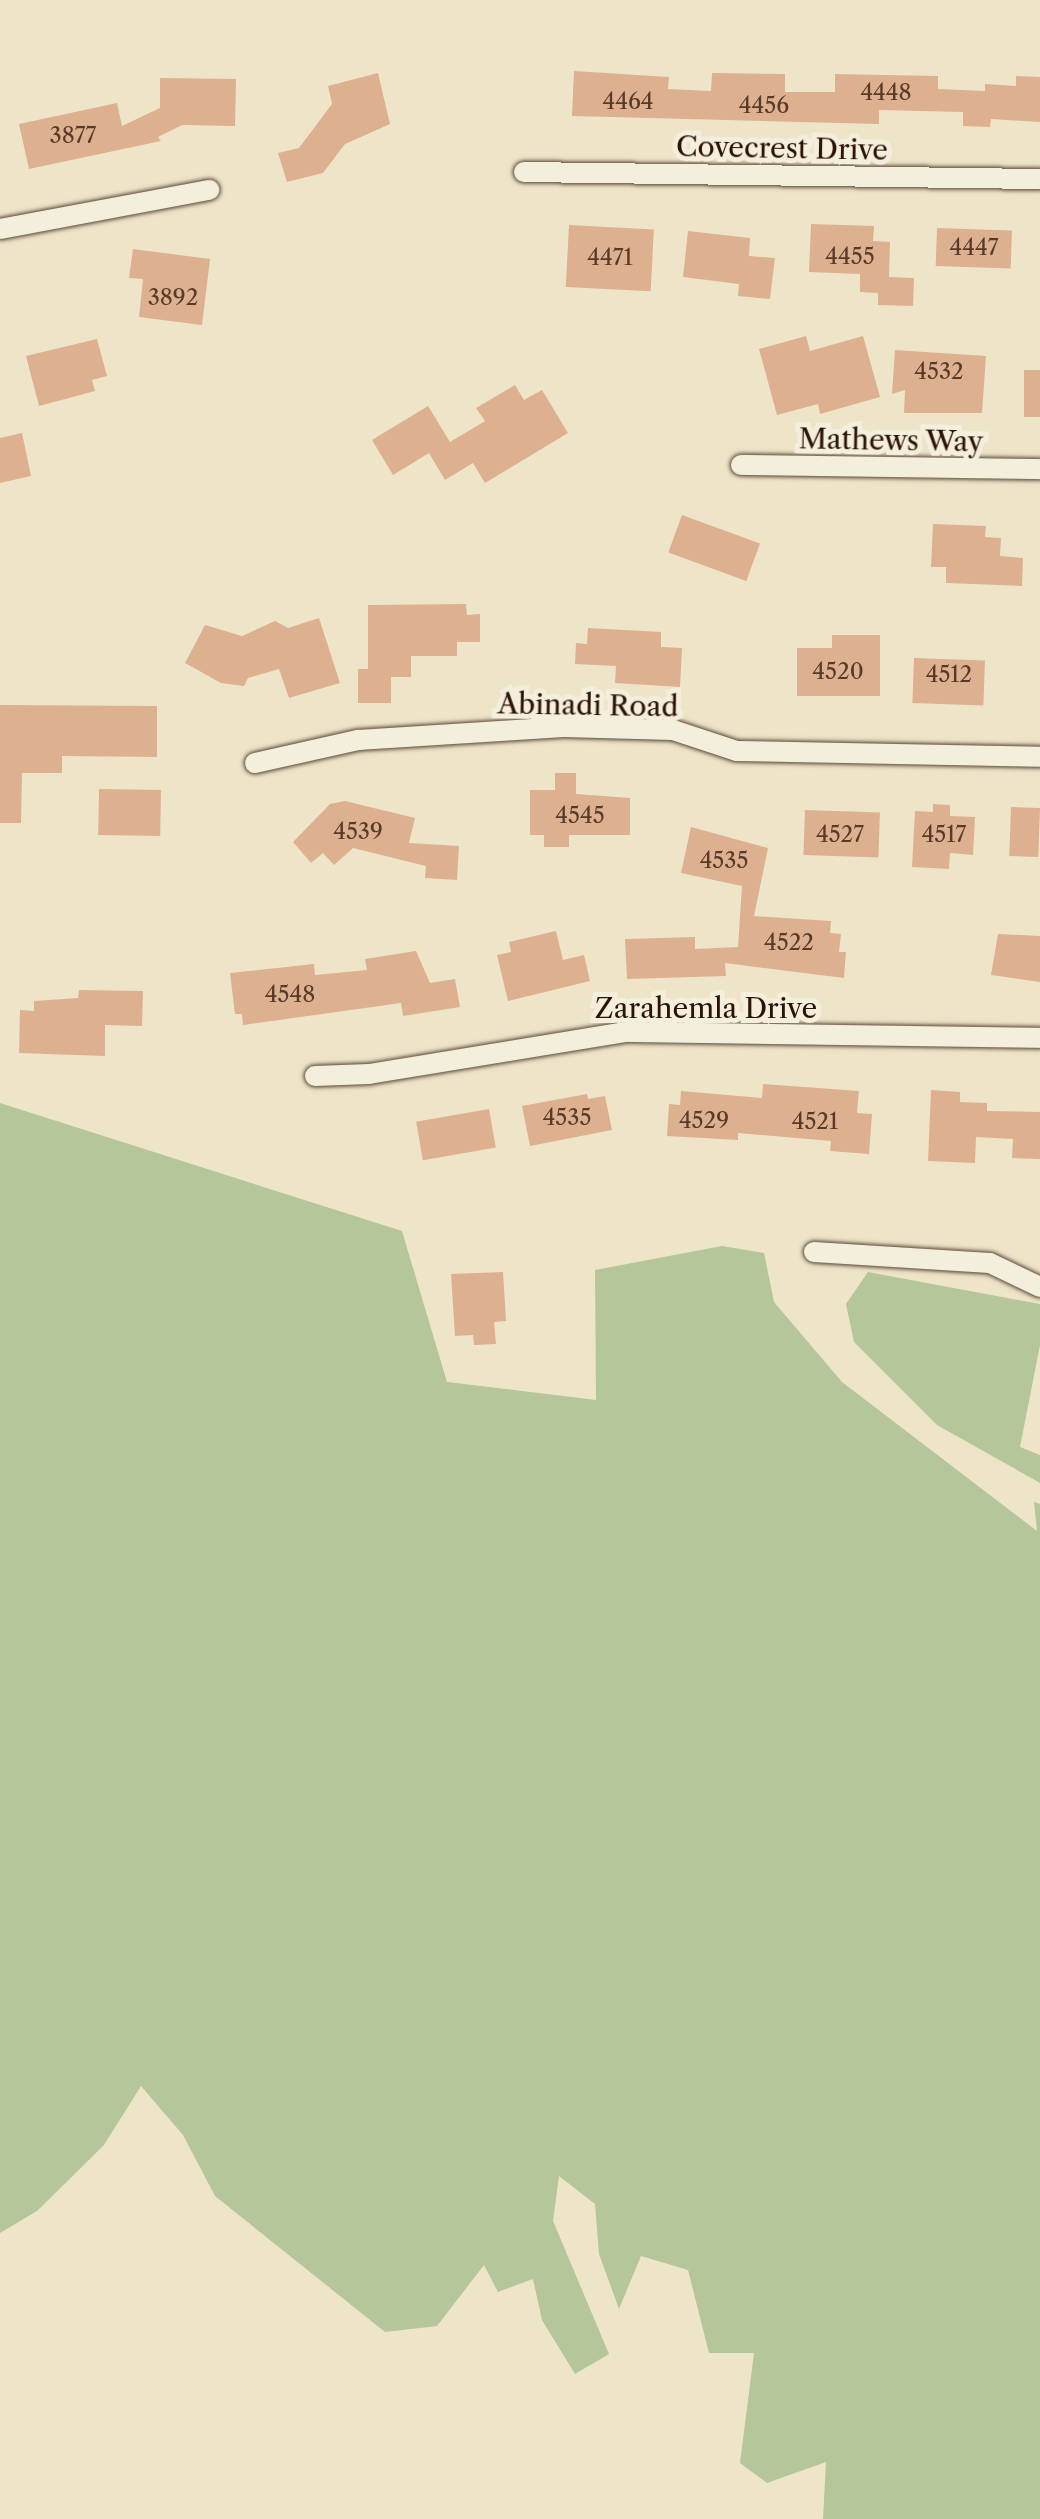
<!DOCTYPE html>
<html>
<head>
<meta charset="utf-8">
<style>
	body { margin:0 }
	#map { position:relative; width:1040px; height:2519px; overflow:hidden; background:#eee5c9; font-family:"Libre Caslon Text",serif }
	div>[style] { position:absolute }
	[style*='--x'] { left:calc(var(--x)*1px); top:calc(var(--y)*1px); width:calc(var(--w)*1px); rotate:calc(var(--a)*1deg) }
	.green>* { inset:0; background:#b4c69a }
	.building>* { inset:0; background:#ddb08f; transform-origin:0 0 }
	.roads { filter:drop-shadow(0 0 2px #5c4837) drop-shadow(0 0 2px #5c4837) }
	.street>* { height:20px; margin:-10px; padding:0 10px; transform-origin:10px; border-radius:10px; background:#f4eedc }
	span { translate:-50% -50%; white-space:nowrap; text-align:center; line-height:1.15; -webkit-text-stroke:10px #f4eedc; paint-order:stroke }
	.number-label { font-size:22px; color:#583a28 }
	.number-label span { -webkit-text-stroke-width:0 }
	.street-label { font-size:28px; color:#2b1306 }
</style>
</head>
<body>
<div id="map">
	<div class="green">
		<div style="clip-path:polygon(0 1103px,402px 1231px,447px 1382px,596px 1400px,595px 1270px,722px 1246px,764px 1253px,774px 1302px,842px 1382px,1037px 1531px,1034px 1502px,1040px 1504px,1040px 2519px,823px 2519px,826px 2462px,767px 2483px,740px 2463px,754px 2353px,709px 2353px,688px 2270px,641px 2256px,619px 2309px,599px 2254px,595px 2204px,559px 2176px,553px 2221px,609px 2354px,575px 2374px,542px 2320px,533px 2279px,498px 2292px,484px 2265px,437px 2326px,385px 2332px,215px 2196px,183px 2135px,141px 2086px,104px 2145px,37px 2211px,0 2233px)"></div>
		<div style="clip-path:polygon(868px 1272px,1040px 1304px,1040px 1345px,1020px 1447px,1040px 1455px,1040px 1483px,937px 1425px,854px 1342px,846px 1304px)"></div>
	</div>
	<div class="building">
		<div style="clip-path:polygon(574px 71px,669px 77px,668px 89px,711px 91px,712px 73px,785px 74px,785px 92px,835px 92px,835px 74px,938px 76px,938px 89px,985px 91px,985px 84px,1016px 86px,1016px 76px,1040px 77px,1040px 122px,991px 119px,990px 127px,963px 126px,963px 112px,879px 110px,879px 124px,572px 116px)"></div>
		<div style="clip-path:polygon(378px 73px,390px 124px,345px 144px,323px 173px,287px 182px,278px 153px,299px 148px,332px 104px,328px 86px)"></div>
		<div style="clip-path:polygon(160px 78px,236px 79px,235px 126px,182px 125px,158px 137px,161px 141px,29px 169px,19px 124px,117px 103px,122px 126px,160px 108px)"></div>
		<div style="clip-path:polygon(811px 224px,874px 226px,873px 241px,890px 242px,889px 277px,914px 278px,913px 306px,878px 305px,878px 293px,860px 292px,860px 274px,809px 272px)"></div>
		<div style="left:569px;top:225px;width:85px;height:62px;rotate:3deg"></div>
		<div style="left:937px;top:228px;width:75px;height:38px;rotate:2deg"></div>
		<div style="clip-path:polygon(688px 231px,750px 238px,749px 256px,775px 258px,770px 299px,738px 296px,739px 284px,683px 277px)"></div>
		<div style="clip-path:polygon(133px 249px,210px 259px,202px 325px,139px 317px,143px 279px,129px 278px)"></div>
		<div style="clip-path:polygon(806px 336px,810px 351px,863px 336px,880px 397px,820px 414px,818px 404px,777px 415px,759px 349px)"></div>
		<div style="clip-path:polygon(97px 339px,107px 376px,92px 380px,95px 391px,39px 406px,26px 356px)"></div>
		<div style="clip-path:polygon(895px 350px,986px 356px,982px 413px,904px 413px,905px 390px,892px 394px)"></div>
		<div style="left:1024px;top:370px;width:16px;height:47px"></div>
		<div style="clip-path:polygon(515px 385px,524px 400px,542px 390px,568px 433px,485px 483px,473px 463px,445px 480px,429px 453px,393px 475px,372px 440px,428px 406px,450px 442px,485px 421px,476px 408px)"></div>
		<div style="clip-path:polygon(22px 433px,31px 476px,0 483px,0 438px)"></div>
		<div style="left:682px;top:515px;width:83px;height:40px;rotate:20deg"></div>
		<div style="clip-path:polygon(933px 524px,986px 526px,985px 537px,1001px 538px,1000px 556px,1023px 558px,1022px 586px,946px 583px,946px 567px,931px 567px)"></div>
		<div style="clip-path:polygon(466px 604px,467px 615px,480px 614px,480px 642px,457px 642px,457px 656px,411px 656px,411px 677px,391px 677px,391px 703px,358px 703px,358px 669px,368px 669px,368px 605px)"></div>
		<div style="clip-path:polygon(319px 618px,340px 683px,289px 698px,279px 669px,248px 678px,244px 686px,221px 683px,185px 663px,205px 625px,242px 636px,275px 621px,288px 628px)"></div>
		<div style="clip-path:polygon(588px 628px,661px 632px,661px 647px,682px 648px,680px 687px,615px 683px,616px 666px,575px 664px,576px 643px,587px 644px)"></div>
		<div style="clip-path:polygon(832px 635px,880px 635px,880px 696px,797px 696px,797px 648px,832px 648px)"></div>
		<div style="left:914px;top:658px;width:71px;height:45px;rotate:2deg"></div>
		<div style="clip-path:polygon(0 705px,157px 706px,157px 757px,62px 756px,62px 773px,22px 773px,21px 823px,0 823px)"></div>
		<div style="clip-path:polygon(555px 773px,576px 773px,576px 794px,630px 798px,630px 835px,569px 835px,569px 847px,544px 847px,544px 835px,530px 835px,530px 790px,555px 790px)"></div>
		<div style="left:99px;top:789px;width:62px;height:46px;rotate:1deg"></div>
		<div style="clip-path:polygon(345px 801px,415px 818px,409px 843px,459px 846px,457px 880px,425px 878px,426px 866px,353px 848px,334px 865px,323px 853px,311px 863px,293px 842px,330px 804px)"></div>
		<div style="clip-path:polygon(933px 804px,950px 805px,950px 816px,975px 817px,973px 855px,950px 853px,949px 869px,912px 867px,915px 811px,933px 812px)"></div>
		<div style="left:1011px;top:807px;width:29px;height:49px;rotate:2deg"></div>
		<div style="left:805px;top:810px;width:75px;height:45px;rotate:2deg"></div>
		<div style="clip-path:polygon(691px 827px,768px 848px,754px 916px,831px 921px,830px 933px,841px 934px,839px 952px,846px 952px,844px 978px,725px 963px,726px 976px,627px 979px,625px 939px,695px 937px,695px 949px,738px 947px,742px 886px,681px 873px)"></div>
		<div style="clip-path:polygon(556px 931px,563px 960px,584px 955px,590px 981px,508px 1001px,497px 955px,511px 952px,509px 942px)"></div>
		<div style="clip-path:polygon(998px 934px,1040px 936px,1040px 982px,991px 975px)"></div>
		<div style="clip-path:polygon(416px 951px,430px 983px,455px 979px,460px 1007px,403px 1016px,401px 1003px,243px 1025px,242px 1014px,235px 1014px,230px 973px,314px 964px,315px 975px,367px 970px,365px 959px)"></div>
		<div style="clip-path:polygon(79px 990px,143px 991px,142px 1026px,105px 1025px,105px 1056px,19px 1053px,20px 1010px,34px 1011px,34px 1001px,78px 998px)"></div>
		<div style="clip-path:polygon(763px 1084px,859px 1091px,857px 1113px,872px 1114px,869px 1154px,830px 1151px,831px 1141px,738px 1133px,738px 1140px,667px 1136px,669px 1104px,680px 1105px,681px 1091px,762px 1098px)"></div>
		<div style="clip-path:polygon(931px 1090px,960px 1092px,960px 1102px,987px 1103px,987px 1111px,1040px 1112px,1040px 1159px,1012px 1158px,1013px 1139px,976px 1137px,975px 1163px,928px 1161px)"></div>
		<div style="clip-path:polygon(587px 1094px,588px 1099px,605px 1096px,612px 1130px,530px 1146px,522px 1106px)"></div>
		<div style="left:489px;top:1109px;width:39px;height:74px;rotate:80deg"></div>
		<div style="clip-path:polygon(503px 1272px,506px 1321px,494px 1322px,496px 1344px,474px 1345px,473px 1335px,455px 1336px,451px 1274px)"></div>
	</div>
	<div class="roads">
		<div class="street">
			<div style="--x:524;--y:172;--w:516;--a:0.78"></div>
			<div style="--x:0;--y:229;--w:213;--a:-10.6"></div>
			<div style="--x:741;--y:465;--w:299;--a:0.8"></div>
			<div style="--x:255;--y:763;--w:106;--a:-12.6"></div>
			<div style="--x:358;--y:740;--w:206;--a:-3.6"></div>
			<div style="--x:564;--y:727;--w:109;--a:1.6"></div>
			<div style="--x:673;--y:730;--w:67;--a:18.2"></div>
			<div style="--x:737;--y:751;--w:303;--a:1.1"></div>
			<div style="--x:315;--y:1076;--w:54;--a:-2.1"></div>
			<div style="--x:369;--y:1074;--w:259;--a:-9.3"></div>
			<div style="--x:625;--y:1032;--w:415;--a:0.8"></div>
			<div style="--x:814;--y:1252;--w:176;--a:3.6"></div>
			<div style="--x:990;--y:1263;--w:55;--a:25.6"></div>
		</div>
	</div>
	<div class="number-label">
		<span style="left:886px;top:93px">4448</span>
		<span style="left:628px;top:102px">4464</span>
		<span style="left:764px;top:106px">4456</span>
		<span style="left:73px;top:136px">3877</span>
		<span style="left:974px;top:248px">4447</span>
		<span style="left:850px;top:257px">4455</span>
		<span style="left:610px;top:258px">4471</span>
		<span style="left:173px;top:298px">3892</span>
		<span style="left:939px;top:372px">4532</span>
		<span style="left:838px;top:672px">4520</span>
		<span style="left:949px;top:675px">4512</span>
		<span style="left:580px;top:816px">4545</span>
		<span style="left:358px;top:832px">4539</span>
		<span style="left:840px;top:835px">4527</span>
		<span style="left:944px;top:835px">4517</span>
		<span style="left:724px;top:861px">4535</span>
		<span style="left:789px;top:943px">4522</span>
		<span style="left:290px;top:995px">4548</span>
		<span style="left:567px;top:1118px">4535</span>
		<span style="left:704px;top:1121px">4529</span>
		<span style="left:815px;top:1122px">4521</span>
	</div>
	<div class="street-label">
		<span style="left:782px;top:148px;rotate:1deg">Covecrest Drive</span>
		<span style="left:891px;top:440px;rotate:1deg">Mathews Way</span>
		<span style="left:588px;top:705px;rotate:1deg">Abinadi Road</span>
		<span style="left:706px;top:1008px">Zarahemla Drive</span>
	</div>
</div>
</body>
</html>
